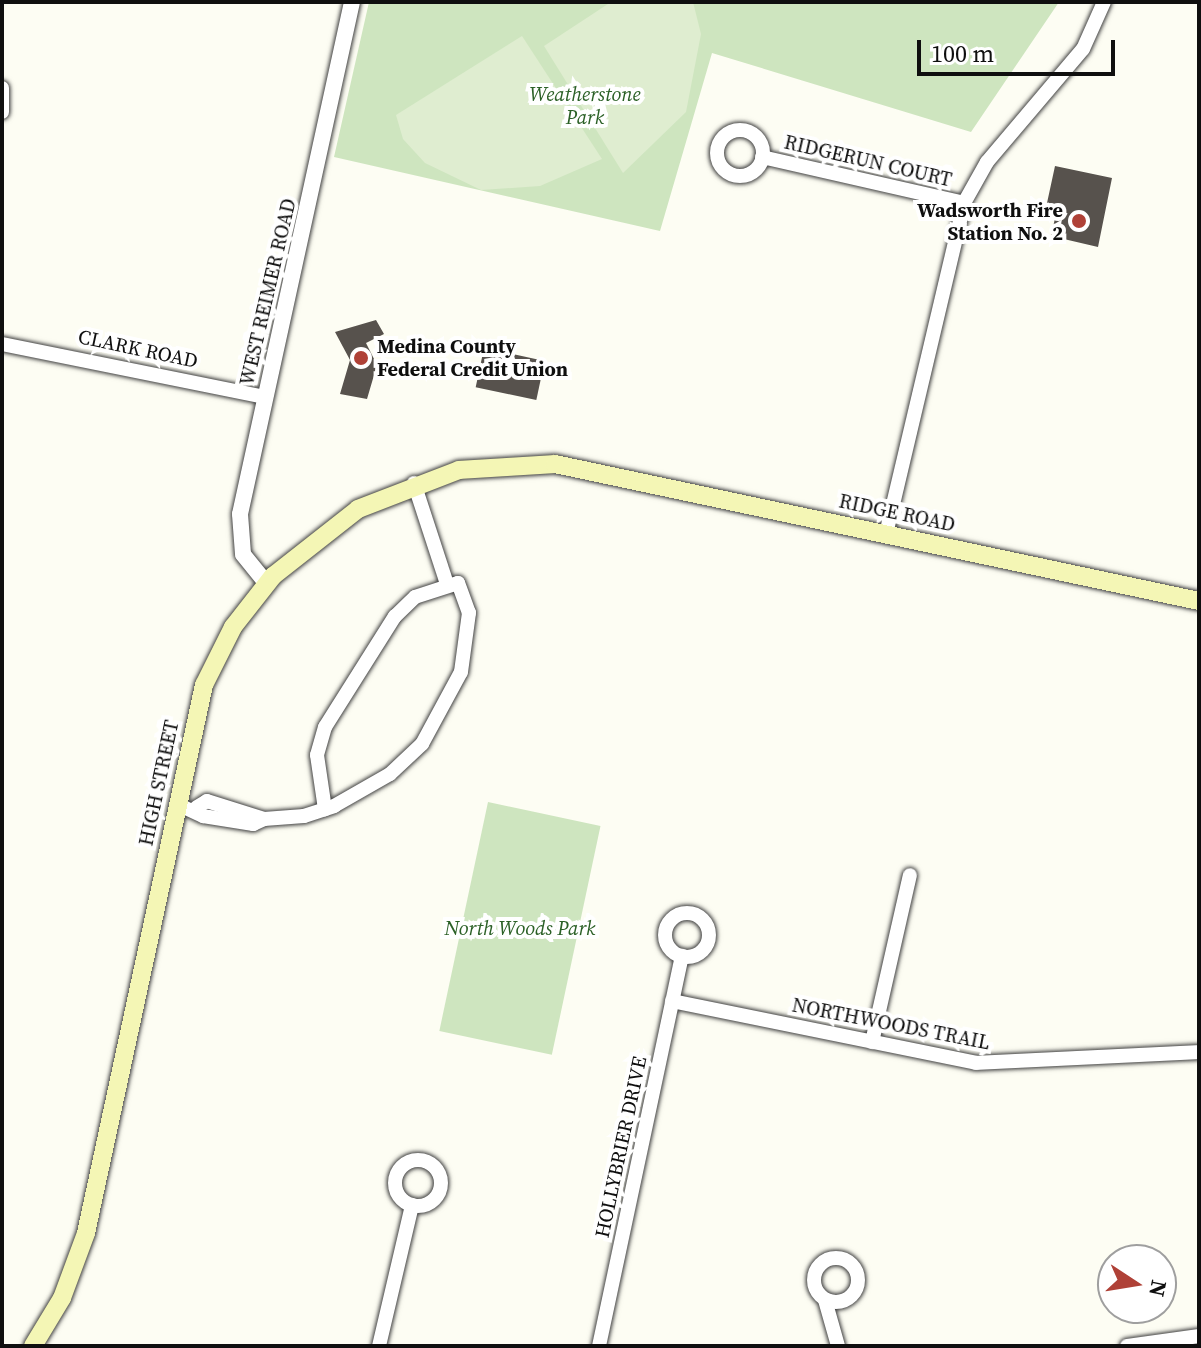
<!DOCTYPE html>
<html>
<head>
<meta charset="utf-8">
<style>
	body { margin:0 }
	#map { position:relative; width:1201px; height:1348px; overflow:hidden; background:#fdfdf3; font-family:"Source Serif 4",serif }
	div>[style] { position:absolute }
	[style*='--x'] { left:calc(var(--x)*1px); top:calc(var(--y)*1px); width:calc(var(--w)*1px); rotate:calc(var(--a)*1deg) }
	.green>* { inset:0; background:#cee5bf; transform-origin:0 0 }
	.pitch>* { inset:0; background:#dfedd0 }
	.building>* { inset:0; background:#57524d; transform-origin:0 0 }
	.roads { filter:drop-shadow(0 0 2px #424242) drop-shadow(0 0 2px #424242) }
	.minor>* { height:14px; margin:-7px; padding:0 7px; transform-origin:7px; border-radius:7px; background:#fff }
	.minor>.ring { margin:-7px; padding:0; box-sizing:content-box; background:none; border:14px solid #fff; border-radius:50% }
	.tertiary>* { height:16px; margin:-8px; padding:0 8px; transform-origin:8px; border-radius:8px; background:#fff }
	.secondary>* { height:18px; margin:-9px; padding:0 9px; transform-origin:9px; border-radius:9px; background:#f4f6b5 }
	.dots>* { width:22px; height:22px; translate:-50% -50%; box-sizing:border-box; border:4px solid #fff; border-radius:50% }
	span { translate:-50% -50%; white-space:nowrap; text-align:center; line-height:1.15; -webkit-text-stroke:8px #fff; paint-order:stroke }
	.park-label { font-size:20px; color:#2b6026; font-style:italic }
	.street-label { font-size:20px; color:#0f0f0f }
	.poi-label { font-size:20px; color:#0f0f0f; font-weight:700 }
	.right { translate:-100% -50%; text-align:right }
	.left { translate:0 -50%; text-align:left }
	.frame { position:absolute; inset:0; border:4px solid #0f0f0f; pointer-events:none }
	.north { position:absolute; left:1097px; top:1244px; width:80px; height:80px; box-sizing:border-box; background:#fff; border:2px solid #9f9f9f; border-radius:50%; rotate:102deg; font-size:22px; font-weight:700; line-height:32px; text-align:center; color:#0f0f0f }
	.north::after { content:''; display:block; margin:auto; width:28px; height:36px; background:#af4137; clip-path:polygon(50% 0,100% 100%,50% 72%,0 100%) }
	.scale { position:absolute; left:917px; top:40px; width:198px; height:36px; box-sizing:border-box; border:4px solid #0f0f0f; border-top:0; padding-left:10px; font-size:24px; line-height:28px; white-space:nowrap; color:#0f0f0f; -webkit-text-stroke:6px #fff; paint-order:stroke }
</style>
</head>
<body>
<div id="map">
	<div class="green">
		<div style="clip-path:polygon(369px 2px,1059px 2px,971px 132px,712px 53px,660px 231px,334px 157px)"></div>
		<div style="left:488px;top:802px;width:115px;height:234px;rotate:12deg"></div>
	</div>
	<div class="pitch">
		<div style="clip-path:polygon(611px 2px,693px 2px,701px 34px,686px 112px,623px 173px,544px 46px)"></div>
		<div style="clip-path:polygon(522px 36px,602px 159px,540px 186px,481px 190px,425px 163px,403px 139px,396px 115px)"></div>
	</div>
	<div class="building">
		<div style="clip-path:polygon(1055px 166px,1112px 178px,1098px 247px,1051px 236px,1058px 205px,1047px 203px)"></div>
		<div style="clip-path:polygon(376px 320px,384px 334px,366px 343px,377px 365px,367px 399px,340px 394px,350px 360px,335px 332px)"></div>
		<div style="left:484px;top:348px;width:62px;height:40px;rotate:12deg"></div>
	</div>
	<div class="roads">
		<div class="minor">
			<div style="--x:2;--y:88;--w:24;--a:90"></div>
			<div class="ring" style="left:717px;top:130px;width:32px;height:32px"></div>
			<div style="--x:762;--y:157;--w:207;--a:12.8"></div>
			<div style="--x:2;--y:344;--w:268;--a:11.4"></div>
			<div style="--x:414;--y:483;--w:103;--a:71.9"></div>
			<div style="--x:886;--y:534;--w:340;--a:-76.7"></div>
			<div style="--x:964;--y:203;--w:47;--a:-60.7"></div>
			<div style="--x:987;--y:162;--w:148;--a:-49.7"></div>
			<div style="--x:1083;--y:49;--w:51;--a:-65.9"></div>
			<div style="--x:177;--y:804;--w:29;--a:25"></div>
			<div style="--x:203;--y:816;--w:51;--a:9.1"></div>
			<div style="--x:253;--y:824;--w:12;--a:-24"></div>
			<div style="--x:264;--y:819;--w:60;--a:-162.5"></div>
			<div style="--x:207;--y:801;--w:12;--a:149"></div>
			<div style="--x:264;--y:819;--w:40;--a:-4.3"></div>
			<div style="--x:304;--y:816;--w:32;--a:-18"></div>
			<div style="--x:334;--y:806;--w:64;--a:-29.7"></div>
			<div style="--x:390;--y:774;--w:44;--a:-43.2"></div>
			<div style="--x:422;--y:744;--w:82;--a:-61.6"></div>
			<div style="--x:461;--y:672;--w:60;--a:-82.3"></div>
			<div style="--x:469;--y:613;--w:32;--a:-110"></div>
			<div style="--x:458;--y:583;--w:45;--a:162"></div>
			<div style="--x:415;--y:597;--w:28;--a:136"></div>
			<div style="--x:395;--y:616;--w:131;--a:122.2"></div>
			<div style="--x:325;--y:727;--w:29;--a:106"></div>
			<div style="--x:317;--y:755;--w:55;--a:81.6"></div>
			<div class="ring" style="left:665px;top:913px;width:30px;height:30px"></div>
			<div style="--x:672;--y:1001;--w:310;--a:11.5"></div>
			<div style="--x:976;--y:1063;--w:223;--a:-2.8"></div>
			<div style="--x:872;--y:1042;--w:171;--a:-77.2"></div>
			<div class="ring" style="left:395px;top:1160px;width:32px;height:32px"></div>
			<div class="ring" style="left:814px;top:1258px;width:30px;height:30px"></div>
			<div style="--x:825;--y:1300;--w:48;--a:74.2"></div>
			<div style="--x:379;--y:1346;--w:145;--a:-76.8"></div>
			<div style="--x:599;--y:1346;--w:399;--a:-78"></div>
			<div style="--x:1127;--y:1346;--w:73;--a:-7.9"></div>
		</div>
		<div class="tertiary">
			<div style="--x:267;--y:584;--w:38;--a:-129"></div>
			<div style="--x:243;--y:554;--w:40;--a:-94.3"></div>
			<div style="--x:240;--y:514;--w:524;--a:-77.66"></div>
		</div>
		<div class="secondary">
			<div style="--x:33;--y:1346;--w:56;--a:-58.9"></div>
			<div style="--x:62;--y:1298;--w:69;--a:-69.7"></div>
			<div style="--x:86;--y:1233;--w:561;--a:-77.85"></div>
			<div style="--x:204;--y:685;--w:65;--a:-63.4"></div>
			<div style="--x:233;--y:627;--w:65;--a:-51.9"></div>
			<div style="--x:273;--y:576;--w:108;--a:-38.2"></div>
			<div style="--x:358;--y:509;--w:108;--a:-21.1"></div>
			<div style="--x:459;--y:470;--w:96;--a:-3.6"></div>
			<div style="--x:555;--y:464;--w:658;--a:12.01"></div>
		</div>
	</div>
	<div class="dots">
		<div style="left:1079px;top:221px;background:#af4137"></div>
		<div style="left:361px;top:358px;background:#af4137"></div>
	</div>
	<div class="park-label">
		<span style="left:585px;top:106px">Weatherstone<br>Park</span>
		<span style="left:520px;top:928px">North Woods Park</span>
	</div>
	<div class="street-label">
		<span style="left:868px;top:161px;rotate:13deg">RIDGERUN COURT</span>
		<span style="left:268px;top:292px;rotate:-77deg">WEST REIMER ROAD</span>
		<span style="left:138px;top:349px;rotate:12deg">CLARK ROAD</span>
		<span style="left:897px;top:513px;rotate:12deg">RIDGE ROAD</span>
		<span style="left:159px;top:783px;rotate:-78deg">HIGH STREET</span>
		<span style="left:891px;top:1024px;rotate:11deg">NORTHWOODS TRAIL</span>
		<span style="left:621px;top:1147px;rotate:-78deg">HOLLYBRIER DRIVE</span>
	</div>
	<div class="poi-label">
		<span class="right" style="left:1063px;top:222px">Wadsworth Fire<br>Station No. 2</span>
		<span class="left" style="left:377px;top:358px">Medina County<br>Federal Credit Union</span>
	</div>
	<div class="frame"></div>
	<div class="north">N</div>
	<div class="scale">100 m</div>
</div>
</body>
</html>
